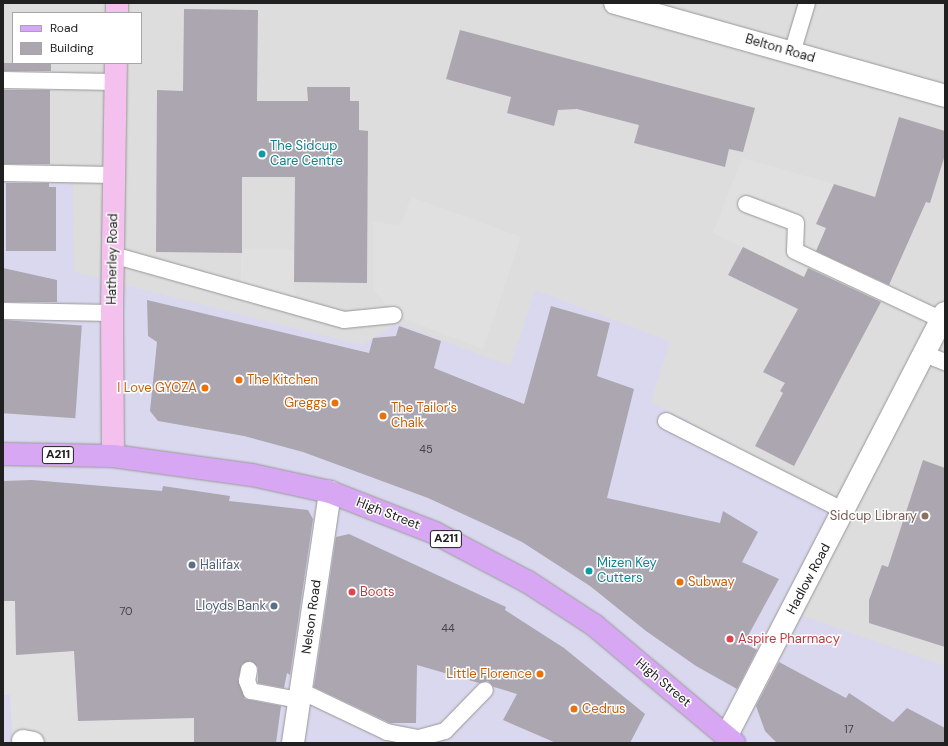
<!DOCTYPE html>
<html>
<head>
<meta charset="utf-8">
<style>
	body { margin:0 }
	#map { position:relative; width:948px; height:746px; overflow:hidden; background:#ede7ef; font-family:"DM Sans",sans-serif }
	div>[style] { position:absolute }
	[style*='--x'] { left:calc(var(--x)*1px); top:calc(var(--y)*1px); width:calc(var(--w)*1px); rotate:calc(var(--a)*1deg) }
	.residential>* { inset:0; background:#ddd }
	.commercial>* { inset:0; background:#dad8ee }
	.parking>* { inset:0; background:#e0e0e0 }
	.building>* { inset:0; background:#aca6b1; transform-origin:0 0 }
	.roads { filter:drop-shadow(0 0 1px #979797) drop-shadow(0 0 1px #979797) }
	.lane>* { height:16px; margin:-8px; padding:0 8px; transform-origin:8px; border-radius:8px; background:#fff }
	.street>* { height:22px; margin:-11px; padding:0 11px; transform-origin:11px; border-radius:11px; background:#fff }
	.secondary>* { height:22px; margin:-11px; padding:0 11px; transform-origin:11px; border-radius:11px; background:#f4c0ee }
	.primary>* { height:22px; margin:-11px; padding:0 11px; transform-origin:11px; border-radius:11px; background:#d8a7f4 }
	.dots>* { width:11px; height:11px; translate:-50% -50%; box-sizing:border-box; border:2px solid #fff; border-radius:50% }
	span { translate:-50% -50%; white-space:nowrap; text-align:center; line-height:1.15; -webkit-text-stroke:3px #fff; paint-order:stroke }
	.number-label { font-size:11px; color:#434244 }
	.number-label span { -webkit-text-stroke-width:0 }
	.shield-label span { padding:1px 3px; background:#fff; border:1px solid; border-radius:3px; -webkit-text-stroke-width:0 }
	.shield-label { font-size:12px; color:#202020; font-weight:700 }
	.street-label { font-size:13px; color:#202020 }
	.culture-label { font-size:13px; color:#0d838f }
	.left { translate:0 -50%; text-align:left }
	.food-label { font-size:13px; color:#c56008 }
	.right { translate:-100% -50%; text-align:right }
	.education-label { font-size:13px; color:#785e54 }
	.service-label { font-size:13px; color:#4e5e75 }
	.health-label { font-size:13px; color:#be3a42 }
	.frame { position:absolute; inset:0; border:4px solid #202020; pointer-events:none }
	.legend { position:absolute; left:12px; top:12px; width:130px; height:52px; box-sizing:border-box; background:#fff; border:1px solid #a6a6a6; margin:0; padding:5px 7px; list-style:none; font-size:12px; color:#202020 }
	.legend li { display:flex; align-items:center; gap:8px; height:20px }
	.legend b { width:20px; border:1px solid #a6a6a6 }
</style>
</head>
<body>
<div id="map">
	<div class="residential">
		<div style="clip-path:polygon(evenodd,3px 3px,945px 3px,945px 743px,3px 743px,3px 3px,13px 13px,141px 13px,141px 63px,13px 63px,13px 13px)"></div>
	</div>
	<div class="commercial">
		<div style="clip-path:polygon(3px 179px,73px 181px,74px 272px,362px 345px,397px 323px,510px 366px,535px 290px,670px 341px,651px 402px,839px 500px,784px 609px,945px 666px,945px 743px,3px 743px)"></div>
	</div>
	<div class="parking">
		<div style="clip-path:polygon(742px 158px,834px 184px,816px 224px,826px 228px,823px 254px,810px 280px,713px 233px)"></div>
		<div style="clip-path:polygon(411px 197px,521px 237px,483px 349px,394px 315px,373px 289px,373px 222px,400px 225px)"></div>
		<div style="clip-path:polygon(241px 249px,294px 250px,295px 307px,241px 291px)"></div>
		<div style="clip-path:polygon(90px 591px,91px 697px,77px 697px,78px 721px,155px 719px,193px 633px,194px 743px,13px 743px,10px 695px,3px 695px,3px 601px,15px 601px,17px 655px)"></div>
	</div>
	<div class="building">
		<div style="clip-path:polygon(184px 9px,258px 10px,257px 101px,308px 101px,307px 87px,350px 87px,350px 101px,359px 101px,359px 130px,368px 131px,367px 283px,294px 282px,295px 177px,242px 177px,242px 253px,156px 252px,157px 90px,183px 91px)"></div>
		<div style="clip-path:polygon(460px 30px,755px 108px,743px 152px,729px 149px,725px 167px,634px 143px,639px 125px,577px 109px,558px 110px,554px 126px,507px 113px,511px 97px,446px 79px)"></div>
		<div style="left:3px;top:63px;width:48px;height:8px"></div>
		<div style="left:3px;top:90px;width:47px;height:74px"></div>
		<div style="clip-path:polygon(899px 117px,945px 131px,945px 155px,930px 203px,926px 202px,889px 285px,816px 251px,826px 228px,816px 224px,834px 184px,875px 197px)"></div>
		<div style="clip-path:polygon(6px 183px,49px 183px,49px 187px,56px 187px,56px 251px,6px 251px)"></div>
		<div style="clip-path:polygon(743px 247px,804px 277px,808px 268px,881px 302px,794px 466px,755px 446px,783px 393px,780px 391px,785px 383px,763px 372px,798px 309px,728px 275px)"></div>
		<div style="clip-path:polygon(3px 268px,57px 280px,57px 302px,3px 302px)"></div>
		<div style="clip-path:polygon(147px 300px,369px 353px,373px 338px,396px 336px,399px 326px,441px 341px,434px 368px,524px 404px,551px 306px,610px 323px,597px 376px,634px 389px,607px 498px,720px 523px,723px 511px,758px 532px,742px 562px,779px 579px,744px 643px,757px 650px,737px 689px,696px 666px,646px 631px,590px 586px,522px 542px,489px 526px,428px 498px,303px 452px,244px 436px,158px 421px,150px 411px,157px 342px,148px 336px)"></div>
		<div style="left:3px;top:320px;width:79px;height:93px;rotate:4deg"></div>
		<div style="clip-path:polygon(923px 460px,945px 468px,945px 647px,869px 623px,869px 600px,882px 565px,888px 567px)"></div>
		<div style="clip-path:polygon(32px 480px,162px 491px,163px 486px,230px 496px,229px 501px,308px 510px,313px 519px,290px 675px,287px 673px,284px 688px,258px 683px,258px 667px,250px 661px,242px 664px,238px 679px,245px 699px,281px 706px,276px 743px,194px 743px,194px 718px,78px 721px,74px 651px,16px 655px,15px 601px,3px 601px,3px 481px)"></div>
		<div style="clip-path:polygon(349px 534px,506px 607px,505px 610px,564px 648px,645px 714px,630px 743px,556px 743px,503px 720px,517px 694px,494px 687px,488px 681px,479px 683px,417px 665px,416px 723px,390px 723px,314px 687px,336px 537px)"></div>
		<div style="clip-path:polygon(779px 662px,846px 698px,849px 693px,893px 722px,907px 708px,945px 728px,945px 743px,777px 743px,765px 731px,756px 706px)"></div>
	</div>
	<div class="roads">
		<div class="lane">
			<div style="--x:792;--y:53;--w:52;--a:-73.3"></div>
			<div style="--x:3;--y:80;--w:112;--a:1"></div>
			<div style="--x:3;--y:173;--w:111;--a:1"></div>
			<div style="--x:746;--y:204;--w:53;--a:20.8"></div>
			<div style="--x:796;--y:223;--w:28;--a:92"></div>
			<div style="--x:795;--y:251;--w:162;--a:25.1"></div>
			<div style="--x:113;--y:255;--w:240;--a:15.7"></div>
			<div style="--x:344;--y:320;--w:50;--a:-5.7"></div>
			<div style="--x:3;--y:311;--w:109;--a:1.1"></div>
			<div style="--x:925;--y:354;--w:22;--a:22"></div>
			<div style="--x:666;--y:421;--w:199;--a:26.8"></div>
			<div style="--x:249;--y:670;--w:11;--a:100"></div>
			<div style="--x:247;--y:681;--w:11;--a:68"></div>
			<div style="--x:251;--y:691;--w:49;--a:10.6"></div>
			<div style="--x:301;--y:691;--w:95;--a:25.5"></div>
			<div style="--x:387;--y:732;--w:33;--a:11"></div>
			<div style="--x:419;--y:738;--w:27;--a:-15"></div>
			<div style="--x:445;--y:731;--w:57;--a:-45.7"></div>
		</div>
		<div class="street">
			<div style="--x:615;--y:3;--w:343;--a:15.7"></div>
			<div style="--x:726;--y:737;--w:477;--a:-62.7"></div>
			<div style="--x:23;--y:741;--w:10;--a:11"></div>
			<div style="--x:293;--y:743;--w:254;--a:-81.6"></div>
		</div>
		<div class="secondary">
			<div style="--x:117;--y:13;--w:10;--a:-90"></div>
			<div style="--x:113;--y:456;--w:143;--a:-90.4"></div>
			<div style="--x:112;--y:313;--w:250;--a:-89.1"></div>
		</div>
		<div class="primary">
			<div style="--x:3;--y:454;--w:110;--a:1"></div>
			<div style="--x:113;--y:456;--w:140;--a:7.8"></div>
			<div style="--x:252;--y:475;--w:80;--a:12.3"></div>
			<div style="--x:330;--y:492;--w:113;--a:21.3"></div>
			<div style="--x:435;--y:533;--w:105;--a:27.8"></div>
			<div style="--x:528;--y:582;--w:79;--a:33.1"></div>
			<div style="--x:594;--y:625;--w:183;--a:40.1"></div>
		</div>
	</div>
	<div class="dots">
		<div style="left:262px;top:154px;background:#0f9aa8"></div>
		<div style="left:239px;top:380px;background:#e8710a"></div>
		<div style="left:205px;top:388px;background:#e8710a"></div>
		<div style="left:335px;top:403px;background:#e8710a"></div>
		<div style="left:383px;top:416px;background:#e8710a"></div>
		<div style="left:925px;top:516px;background:#8d6e63"></div>
		<div style="left:192px;top:565px;background:#5c6f8a"></div>
		<div style="left:589px;top:571px;background:#0f9aa8"></div>
		<div style="left:680px;top:582px;background:#e8710a"></div>
		<div style="left:352px;top:592px;background:#e0444e"></div>
		<div style="left:274px;top:606px;background:#5c6f8a"></div>
		<div style="left:730px;top:639px;background:#e0444e"></div>
		<div style="left:540px;top:674px;background:#e8710a"></div>
		<div style="left:574px;top:709px;background:#e8710a"></div>
	</div>
	<div class="number-label">
		<span style="left:426px;top:449px">45</span>
		<span style="left:126px;top:611px">70</span>
		<span style="left:448px;top:628px">44</span>
		<span style="left:849px;top:729px">17</span>
	</div>
	<div class="shield-label">
		<span style="left:58px;top:455px">A211</span>
		<span style="left:446px;top:539px">A211</span>
	</div>
	<div class="street-label">
		<span style="left:780px;top:49px;rotate:16deg">Belton Road</span>
		<span style="left:113px;top:259px;rotate:-89deg">Hatherley Road</span>
		<span style="left:388px;top:514px;rotate:21deg">High Street</span>
		<span style="left:809px;top:579px;rotate:-62deg">Hadlow Road</span>
		<span style="left:312px;top:617px;rotate:-82deg">Nelson Road</span>
		<span style="left:663px;top:683px;rotate:40deg">High Street</span>
	</div>
	<div class="culture-label">
		<span class="left" style="left:270px;top:154px">The Sidcup<br>Care Centre</span>
		<span class="left" style="left:597px;top:571px">Mizen Key<br>Cutters</span>
	</div>
	<div class="food-label">
		<span class="left" style="left:247px;top:380px">The Kitchen</span>
		<span class="right" style="left:197px;top:388px">I Love GYOZA</span>
		<span class="right" style="left:327px;top:403px">Greggs</span>
		<span class="left" style="left:391px;top:416px">The Tailor's<br>Chalk</span>
		<span class="left" style="left:688px;top:582px">Subway</span>
		<span class="right" style="left:532px;top:674px">Little Florence</span>
		<span class="left" style="left:582px;top:709px">Cedrus</span>
	</div>
	<div class="education-label">
		<span class="right" style="left:917px;top:516px">Sidcup Library</span>
	</div>
	<div class="service-label">
		<span class="left" style="left:200px;top:565px">Halifax</span>
		<span class="right" style="left:266px;top:606px">Lloyds Bank</span>
	</div>
	<div class="health-label">
		<span class="left" style="left:360px;top:592px">Boots</span>
		<span class="left" style="left:738px;top:639px">Aspire Pharmacy</span>
	</div>
	<div class="frame"></div>
	<ul class="legend">
	<li><b style="height:5px;background:#d8a7f4"></b>Road</li>
	<li><b style="height:11px;background:#aca6b1"></b>Building</li>
	</ul>
</div>
</body>
</html>
